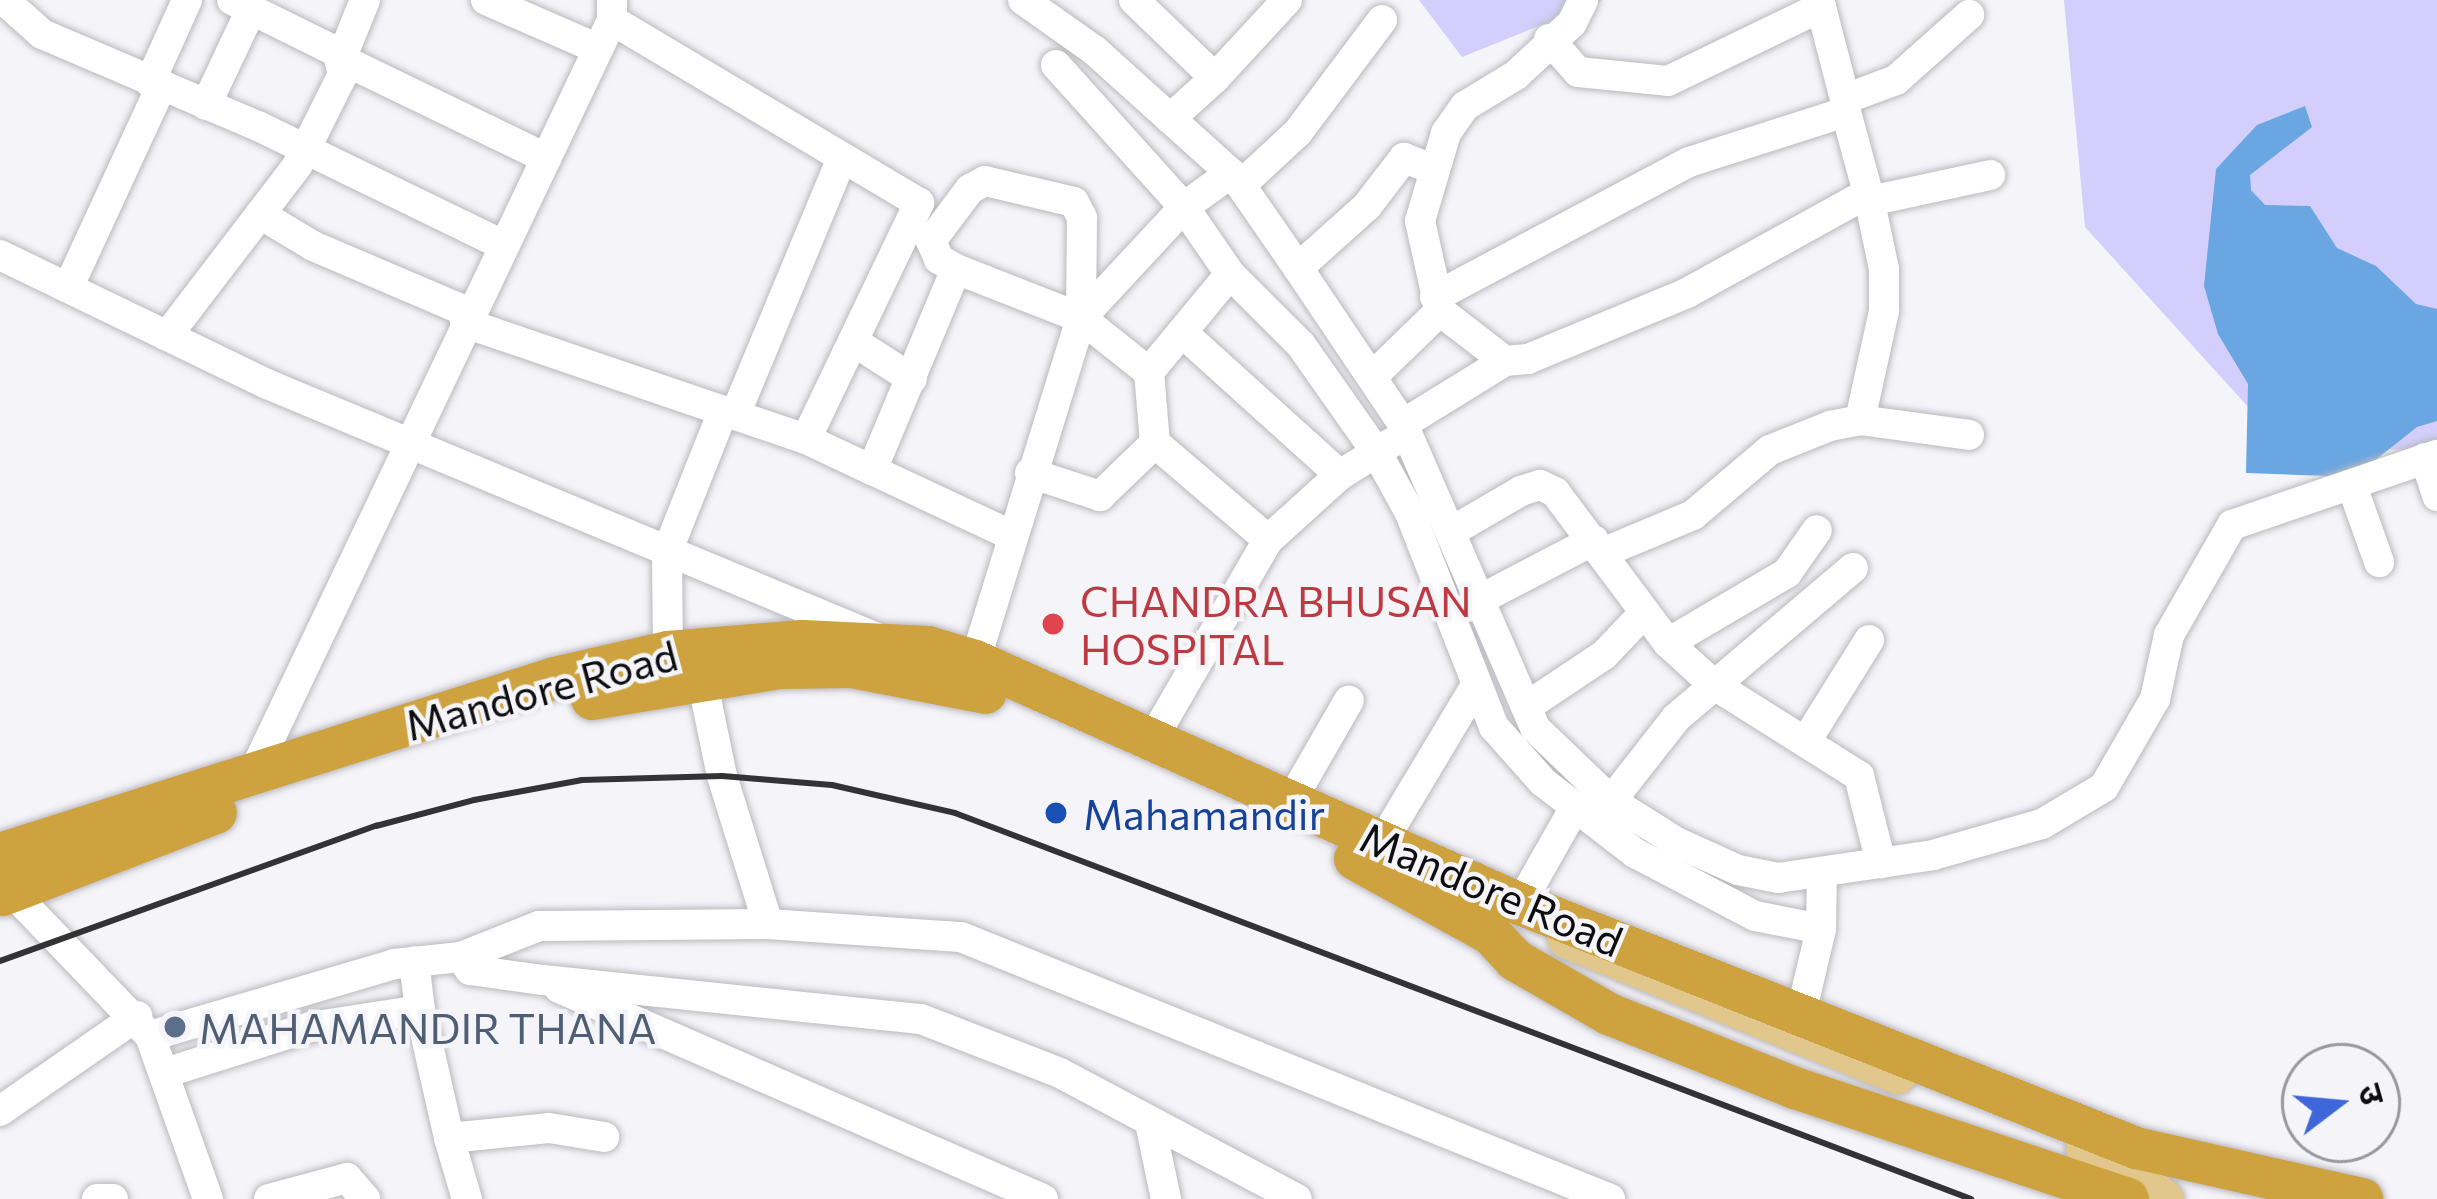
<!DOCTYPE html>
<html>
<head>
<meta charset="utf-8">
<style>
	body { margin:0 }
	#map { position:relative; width:2437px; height:1199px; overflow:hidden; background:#f5f4f9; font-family:Commissioner,"Noto Sans Devanagari",sans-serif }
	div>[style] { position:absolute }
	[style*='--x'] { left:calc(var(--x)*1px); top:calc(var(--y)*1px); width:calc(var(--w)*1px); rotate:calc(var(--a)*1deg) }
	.green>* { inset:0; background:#d3cefb }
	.water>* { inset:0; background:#6aa6e1 }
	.roads { filter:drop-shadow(0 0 3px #bab9be) drop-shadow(0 0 3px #bab9be) }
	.minor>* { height:30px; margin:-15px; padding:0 15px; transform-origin:15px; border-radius:15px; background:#fff }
	.major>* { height:36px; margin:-18px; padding:0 18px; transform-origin:18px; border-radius:18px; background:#e1c78c }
	.highway>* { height:42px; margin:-21px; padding:0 21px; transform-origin:21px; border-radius:21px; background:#cda23f }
	.rail>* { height:6px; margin:-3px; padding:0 3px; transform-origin:3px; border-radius:3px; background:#333335 }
	.dots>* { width:33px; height:33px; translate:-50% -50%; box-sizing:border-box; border:6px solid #f5f4f9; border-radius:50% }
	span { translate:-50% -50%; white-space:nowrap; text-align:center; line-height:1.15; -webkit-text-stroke:9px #f5f4f9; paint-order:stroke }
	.health-label { font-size:42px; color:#be3a42 }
	.left { translate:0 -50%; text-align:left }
	.street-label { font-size:42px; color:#0e0e10 }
	.transit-label { font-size:42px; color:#164399 }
	.service-label { font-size:42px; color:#4e5e75 }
	.north { position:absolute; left:2281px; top:1043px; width:120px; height:120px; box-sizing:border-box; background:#f5f4f9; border:3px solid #99989c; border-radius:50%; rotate:74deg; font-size:33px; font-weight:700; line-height:48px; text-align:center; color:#0e0e10 }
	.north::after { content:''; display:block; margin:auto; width:42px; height:54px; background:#3f67d9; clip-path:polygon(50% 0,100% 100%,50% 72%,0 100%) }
</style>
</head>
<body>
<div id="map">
	<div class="green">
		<div style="clip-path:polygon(1419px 0,1603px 0,1462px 57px)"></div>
		<div style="clip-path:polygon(2064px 0,2437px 0,2437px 449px,2288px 451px,2085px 227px)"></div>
	</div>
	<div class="water">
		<div style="clip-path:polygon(2305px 106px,2312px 127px,2250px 175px,2251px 190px,2265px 205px,2310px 206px,2337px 248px,2376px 266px,2416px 304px,2437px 309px,2437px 421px,2417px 427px,2354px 477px,2246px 473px,2248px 384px,2218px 334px,2204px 286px,2216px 169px,2257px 125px)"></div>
	</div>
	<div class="roads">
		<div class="minor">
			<div style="--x:4;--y:0;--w:51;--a:41.8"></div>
			<div style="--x:42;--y:34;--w:235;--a:23.1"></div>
			<div style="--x:258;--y:126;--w:270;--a:25.9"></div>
			<div style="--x:365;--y:0;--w:64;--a:112.1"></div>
			<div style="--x:341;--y:59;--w:228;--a:25.8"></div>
			<div style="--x:486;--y:0;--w:122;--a:23.6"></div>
			<div style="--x:1023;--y:0;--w:87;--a:35.2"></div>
			<div style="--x:1094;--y:50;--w:190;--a:42"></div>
			<div style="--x:1235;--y:177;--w:111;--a:55.3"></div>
			<div style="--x:1298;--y:268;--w:93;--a:-41.9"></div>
			<div style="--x:1367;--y:206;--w:61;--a:-52.4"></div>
			<div style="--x:1404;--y:158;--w:28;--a:21"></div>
			<div style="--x:1134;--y:0;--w:112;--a:43.9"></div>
			<div style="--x:1215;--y:78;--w:106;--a:-47.3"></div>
			<div style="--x:1821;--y:7;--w:95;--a:75.4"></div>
			<div style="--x:1845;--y:99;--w:54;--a:-20.4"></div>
			<div style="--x:1896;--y:80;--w:98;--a:-41.7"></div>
			<div style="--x:1549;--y:39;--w:44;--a:48.7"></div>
			<div style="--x:1578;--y:72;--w:90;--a:5.7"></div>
			<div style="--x:1668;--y:81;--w:170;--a:-25.8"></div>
			<div style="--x:1821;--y:7;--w:7;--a:-106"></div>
			<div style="--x:1056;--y:65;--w:191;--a:48"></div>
			<div style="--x:1184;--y:207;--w:58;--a:-35.9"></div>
			<div style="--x:150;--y:82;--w:90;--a:-65.7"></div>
			<div style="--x:206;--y:105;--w:105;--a:-64.7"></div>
			<div style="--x:1170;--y:119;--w:61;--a:-42.3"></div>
			<div style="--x:1241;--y:185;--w:78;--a:-42.9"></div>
			<div style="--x:1298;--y:132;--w:140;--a:-53.1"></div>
			<div style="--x:1870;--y:201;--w:123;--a:-12.2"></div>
			<div style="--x:260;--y:214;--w:62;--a:31.1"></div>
			<div style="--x:313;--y:246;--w:171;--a:23.1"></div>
			<div style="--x:0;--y:255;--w:297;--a:25.8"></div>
			<div style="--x:267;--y:384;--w:661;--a:22.61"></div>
			<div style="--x:1298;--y:268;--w:188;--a:56.1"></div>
			<div style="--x:1403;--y:424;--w:331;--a:66.5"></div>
			<div style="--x:1535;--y:728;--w:105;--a:43.8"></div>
			<div style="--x:1611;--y:801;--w:77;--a:32.2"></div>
			<div style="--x:1676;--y:842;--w:68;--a:24.3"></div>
			<div style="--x:1738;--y:870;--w:41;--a:11.3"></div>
			<div style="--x:1778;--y:878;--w:157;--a:-8.4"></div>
			<div style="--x:1933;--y:855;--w:113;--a:-15.9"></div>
			<div style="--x:2042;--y:824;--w:72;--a:-30.8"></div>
			<div style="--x:2104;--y:787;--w:102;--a:-59.9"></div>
			<div style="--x:2155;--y:699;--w:66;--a:-77.7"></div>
			<div style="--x:2169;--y:635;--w:127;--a:-60.2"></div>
			<div style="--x:2232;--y:525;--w:217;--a:-18.9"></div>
			<div style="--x:956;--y:269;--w:20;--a:-150"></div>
			<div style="--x:939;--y:259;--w:20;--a:-114"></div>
			<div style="--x:931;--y:241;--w:65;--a:-53.1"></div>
			<div style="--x:970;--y:189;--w:17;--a:-28"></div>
			<div style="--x:985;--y:181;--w:91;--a:13.3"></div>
			<div style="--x:1074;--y:202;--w:18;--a:63"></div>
			<div style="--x:1082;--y:218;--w:100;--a:90.6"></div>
			<div style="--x:1081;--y:318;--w:151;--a:-47.1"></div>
			<div style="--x:1184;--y:207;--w:81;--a:55.5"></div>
			<div style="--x:1230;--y:274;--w:100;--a:45"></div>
			<div style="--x:1301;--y:345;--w:132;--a:54.9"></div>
			<div style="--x:1377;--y:453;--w:68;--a:61.2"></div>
			<div style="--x:1410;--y:513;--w:230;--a:68.6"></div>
			<div style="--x:1494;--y:727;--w:74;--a:48.3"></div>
			<div style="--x:1543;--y:782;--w:116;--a:37.7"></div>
			<div style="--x:1635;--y:853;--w:136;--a:27.7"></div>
			<div style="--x:1755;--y:916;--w:67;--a:11.1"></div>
			<div style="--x:1821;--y:929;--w:57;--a:-89"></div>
			<div style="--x:1230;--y:274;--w:127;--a:129.6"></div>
			<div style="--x:1149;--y:372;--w:71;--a:85.2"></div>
			<div style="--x:1155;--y:443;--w:149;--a:40.6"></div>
			<div style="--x:68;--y:288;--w:221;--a:-65.2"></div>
			<div style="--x:1435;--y:297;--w:288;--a:-28"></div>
			<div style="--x:1689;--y:162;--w:165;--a:-17.7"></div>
			<div style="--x:1846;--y:112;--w:84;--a:74.8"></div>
			<div style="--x:1440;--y:311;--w:92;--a:-102.5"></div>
			<div style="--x:1420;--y:221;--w:92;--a:-73.5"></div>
			<div style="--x:1446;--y:133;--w:33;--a:-55"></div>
			<div style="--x:1465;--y:106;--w:60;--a:-31.3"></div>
			<div style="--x:1516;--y:75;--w:76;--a:-42.9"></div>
			<div style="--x:1572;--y:23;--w:25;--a:-64"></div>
			<div style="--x:465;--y:323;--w:360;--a:18.8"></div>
			<div style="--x:806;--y:439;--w:262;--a:-64.4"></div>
			<div style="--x:919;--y:203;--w:357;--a:-149.2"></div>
			<div style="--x:1185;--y:335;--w:209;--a:42.1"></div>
			<div style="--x:167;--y:336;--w:214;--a:-52.6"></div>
			<div style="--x:297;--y:166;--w:103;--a:-63.4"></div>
			<div style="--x:343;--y:74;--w:23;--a:-105"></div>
			<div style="--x:337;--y:52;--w:117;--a:-153.7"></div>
			<div style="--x:853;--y:341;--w:70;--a:32.8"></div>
			<div style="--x:1376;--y:373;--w:89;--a:-44.1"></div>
			<div style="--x:1440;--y:311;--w:82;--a:37.6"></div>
			<div style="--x:1505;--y:361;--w:23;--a:-5"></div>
			<div style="--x:1528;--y:359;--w:172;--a:-22.5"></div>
			<div style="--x:1687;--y:293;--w:207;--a:-28.9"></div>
			<div style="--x:1868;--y:193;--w:78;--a:78.1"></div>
			<div style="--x:1884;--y:269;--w:42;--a:90"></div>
			<div style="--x:1884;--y:311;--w:112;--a:102.4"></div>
			<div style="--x:735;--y:415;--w:278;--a:-67.4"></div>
			<div style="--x:1403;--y:424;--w:120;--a:-31.7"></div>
			<div style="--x:806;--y:439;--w:73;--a:25.2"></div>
			<div style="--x:872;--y:470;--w:218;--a:-67.3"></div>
			<div style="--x:956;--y:269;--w:134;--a:21.4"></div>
			<div style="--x:1081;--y:318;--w:87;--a:38.5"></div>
			<div style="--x:2425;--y:458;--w:40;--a:72"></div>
			<div style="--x:872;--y:470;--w:153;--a:25.1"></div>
			<div style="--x:1030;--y:473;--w:74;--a:18.2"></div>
			<div style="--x:1100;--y:496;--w:76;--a:-43.9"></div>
			<div style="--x:2352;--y:486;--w:81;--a:70.4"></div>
			<div style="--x:1454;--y:530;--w:78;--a:-30.2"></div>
			<div style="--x:1521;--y:491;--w:20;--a:-18"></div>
			<div style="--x:1540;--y:485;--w:17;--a:25"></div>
			<div style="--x:1555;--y:492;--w:189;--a:53.2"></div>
			<div style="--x:1668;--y:643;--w:61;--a:42.3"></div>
			<div style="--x:1713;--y:684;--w:173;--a:32.2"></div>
			<div style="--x:1859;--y:776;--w:90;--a:75.8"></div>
			<div style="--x:1607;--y:551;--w:93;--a:-22.7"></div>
			<div style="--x:1693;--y:515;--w:101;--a:-40.2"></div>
			<div style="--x:1770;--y:450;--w:65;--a:-21.8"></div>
			<div style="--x:1830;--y:426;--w:31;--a:-11"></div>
			<div style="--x:1860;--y:420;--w:110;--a:7.8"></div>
			<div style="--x:1483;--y:598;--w:125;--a:-27.6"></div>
			<div style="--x:1668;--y:643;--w:138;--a:-30.5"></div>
			<div style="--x:1787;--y:573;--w:52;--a:-55.1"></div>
			<div style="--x:668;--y:652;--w:100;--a:-90.6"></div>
			<div style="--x:667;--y:552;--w:152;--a:-68.3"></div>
			<div style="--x:975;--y:661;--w:359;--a:-72.8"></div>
			<div style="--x:699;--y:665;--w:113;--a:78.3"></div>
			<div style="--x:722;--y:776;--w:155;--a:72.7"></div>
			<div style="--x:768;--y:924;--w:193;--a:3.9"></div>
			<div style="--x:961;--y:937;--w:700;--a:21.98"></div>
			<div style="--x:1526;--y:707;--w:94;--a:-33.7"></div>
			<div style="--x:1604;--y:655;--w:57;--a:-46.4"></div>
			<div style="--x:1152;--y:740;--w:231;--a:-59.9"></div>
			<div style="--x:1268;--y:540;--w:97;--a:-42.1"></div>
			<div style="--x:1340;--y:475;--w:60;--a:-32.1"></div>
			<div style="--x:1806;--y:741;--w:119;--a:-58"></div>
			<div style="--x:254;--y:772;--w:833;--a:-64.54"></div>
			<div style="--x:612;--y:20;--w:20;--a:-90"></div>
			<div style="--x:1291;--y:801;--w:116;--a:-60.1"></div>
			<div style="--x:1611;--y:801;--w:105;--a:-51.9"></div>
			<div style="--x:1676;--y:718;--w:232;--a:-40.3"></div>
			<div style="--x:1381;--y:844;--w:185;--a:-59.1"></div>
			<div style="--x:11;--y:891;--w:201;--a:46.2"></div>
			<div style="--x:150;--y:1036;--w:173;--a:70.4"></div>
			<div style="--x:1520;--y:904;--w:109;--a:-60.4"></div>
			<div style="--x:768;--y:924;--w:229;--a:179.5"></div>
			<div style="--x:539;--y:926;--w:84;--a:158.3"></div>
			<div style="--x:461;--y:957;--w:16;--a:55"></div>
			<div style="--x:470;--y:970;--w:74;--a:7.8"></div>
			<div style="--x:543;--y:980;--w:380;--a:5.9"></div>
			<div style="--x:921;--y:1019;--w:149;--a:21.2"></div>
			<div style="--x:1060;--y:1073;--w:268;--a:28"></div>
			<div style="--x:559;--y:988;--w:528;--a:23.55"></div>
			<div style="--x:420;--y:1010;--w:131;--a:77.2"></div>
			<div style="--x:449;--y:1138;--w:100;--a:-5.7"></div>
			<div style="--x:549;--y:1128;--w:56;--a:9.3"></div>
			<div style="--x:1800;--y:1018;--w:91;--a:-76.7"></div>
			<div style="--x:150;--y:1036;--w:254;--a:-16.4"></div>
			<div style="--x:394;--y:964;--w:67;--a:-6"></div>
			<div style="--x:168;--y:1072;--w:149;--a:-17.6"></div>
			<div style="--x:310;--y:1027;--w:111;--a:-8.8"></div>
			<div style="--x:420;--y:1010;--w:49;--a:-97"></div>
			<div style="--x:0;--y:1111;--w:167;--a:-34.7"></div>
			<div style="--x:1150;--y:1123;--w:78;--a:78.1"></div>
			<div style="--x:449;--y:1138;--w:64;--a:73.6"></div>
			<div style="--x:97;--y:1199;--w:16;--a:0"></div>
			<div style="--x:269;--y:1199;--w:81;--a:-15.1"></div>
			<div style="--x:347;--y:1178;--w:28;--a:49"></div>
		</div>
		<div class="major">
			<div style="--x:1566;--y:940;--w:359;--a:22.3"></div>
			<div style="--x:2084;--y:1148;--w:36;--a:21"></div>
			<div style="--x:2118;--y:1161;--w:61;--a:38.4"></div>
		</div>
		<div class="highway">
			<div style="--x:592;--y:699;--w:190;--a:-9.4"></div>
			<div style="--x:779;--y:668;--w:72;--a:-0.8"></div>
			<div style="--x:851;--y:667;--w:137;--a:10.9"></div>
			<div style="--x:0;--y:854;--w:582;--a:-17.59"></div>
			<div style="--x:555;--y:678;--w:116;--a:-13"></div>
			<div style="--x:668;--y:652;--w:135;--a:-4.7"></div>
			<div style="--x:803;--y:641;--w:125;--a:2.7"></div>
			<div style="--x:928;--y:647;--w:49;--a:16.6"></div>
			<div style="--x:975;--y:661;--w:597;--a:24.03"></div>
			<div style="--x:1520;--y:904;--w:663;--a:21.61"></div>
			<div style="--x:2136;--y:1148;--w:232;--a:12.7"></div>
			<div style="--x:1355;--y:859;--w:155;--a:28.9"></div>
			<div style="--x:1491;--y:934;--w:35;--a:47"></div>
			<div style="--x:1515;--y:960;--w:108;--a:29.9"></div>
			<div style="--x:1609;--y:1014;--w:200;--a:21.7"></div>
			<div style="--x:1795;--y:1088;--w:351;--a:18.4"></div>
			<div style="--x:3;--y:895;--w:228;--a:-21.1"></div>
		</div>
	</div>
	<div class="rail">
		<div style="--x:0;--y:961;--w:400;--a:-19.8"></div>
		<div style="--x:376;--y:826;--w:101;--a:-14.9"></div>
		<div style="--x:474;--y:800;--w:110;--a:-10.5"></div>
		<div style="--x:582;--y:780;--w:140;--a:-1.6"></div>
		<div style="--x:722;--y:776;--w:110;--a:4.7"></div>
		<div style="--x:832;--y:785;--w:126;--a:12.8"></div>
		<div style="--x:955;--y:813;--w:1087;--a:20.8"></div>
	</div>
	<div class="dots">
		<div style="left:1053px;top:624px;background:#e0444e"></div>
		<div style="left:1056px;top:813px;background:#1a4fb4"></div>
		<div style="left:175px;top:1027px;background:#5c6f8a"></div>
	</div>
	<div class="health-label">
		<span class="left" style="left:1080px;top:624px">CHANDRA BHUSAN<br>HOSPITAL</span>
	</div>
	<div class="street-label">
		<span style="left:541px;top:689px;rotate:-15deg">Mandore Road</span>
		<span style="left:1492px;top:888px;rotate:23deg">Mandore Road</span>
	</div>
	<div class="transit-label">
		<span class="left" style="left:1083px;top:813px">Mahamandir</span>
	</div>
	<div class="service-label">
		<span class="left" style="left:199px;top:1027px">MAHAMANDIR THANA</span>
	</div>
	<div class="north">उ</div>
</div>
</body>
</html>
